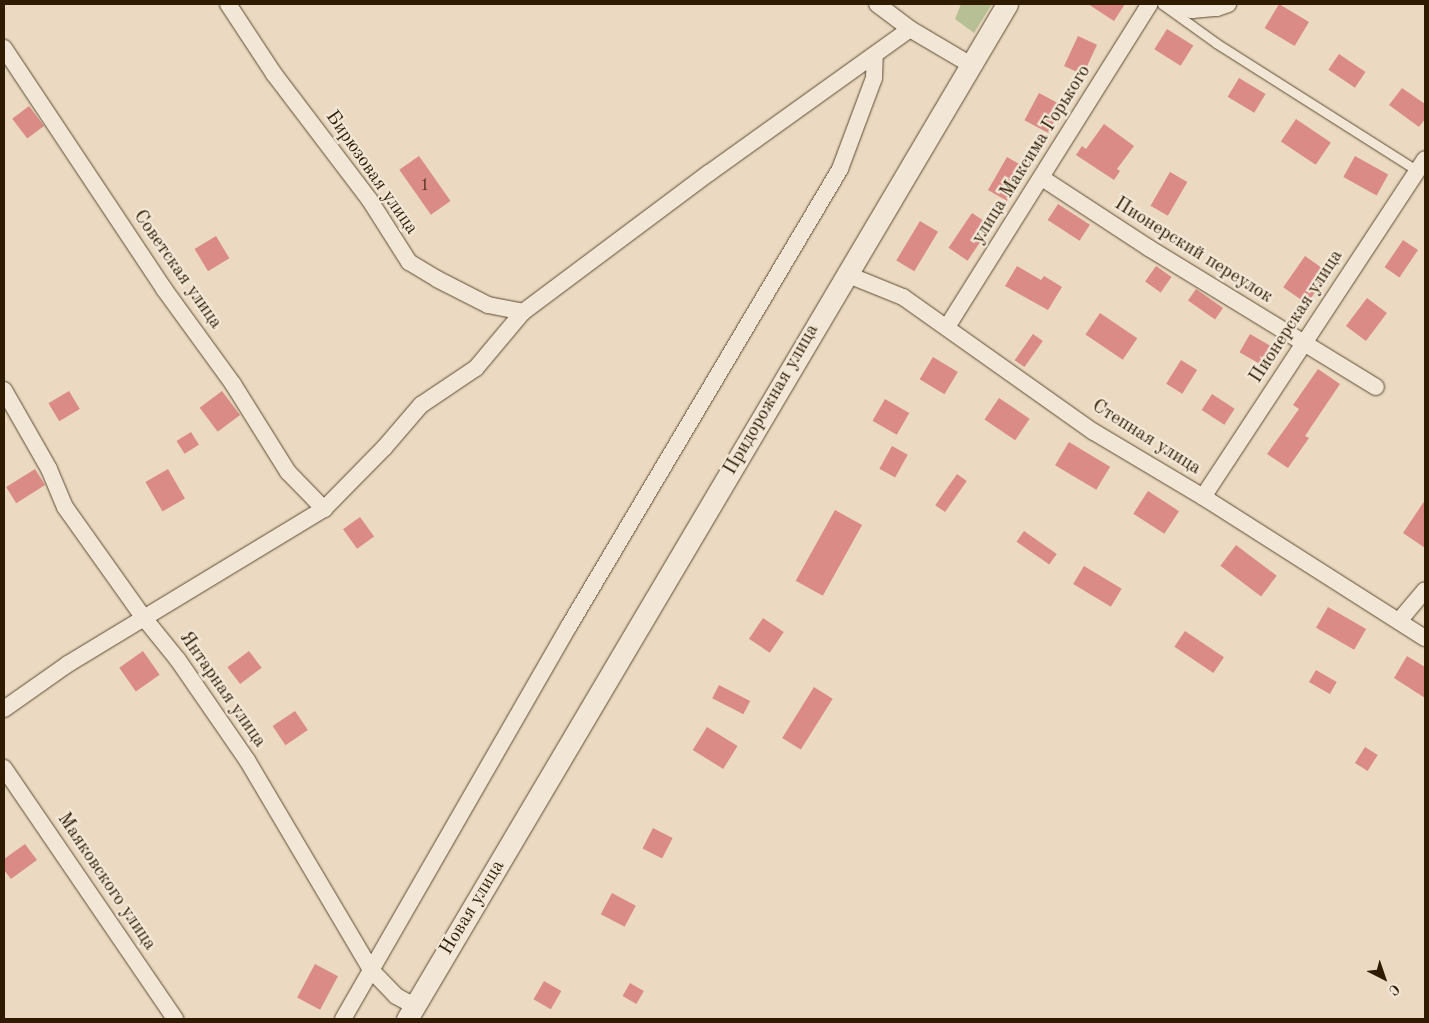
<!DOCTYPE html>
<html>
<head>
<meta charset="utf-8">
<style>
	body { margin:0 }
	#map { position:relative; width:1429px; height:1023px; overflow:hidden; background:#ebdac1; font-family:"Old Standard TT",serif }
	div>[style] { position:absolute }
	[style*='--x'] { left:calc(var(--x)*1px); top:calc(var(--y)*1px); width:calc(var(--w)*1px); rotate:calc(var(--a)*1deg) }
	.green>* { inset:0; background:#b6c094 }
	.building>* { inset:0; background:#da8b85; transform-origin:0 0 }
	.roads { filter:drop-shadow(0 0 1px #5d4b30) drop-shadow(0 0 1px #5d4b30) }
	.service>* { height:9px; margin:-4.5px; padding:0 4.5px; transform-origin:4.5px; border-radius:4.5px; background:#f2e7d7 }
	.minor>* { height:16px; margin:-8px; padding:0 8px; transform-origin:8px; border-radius:8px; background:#f2e7d7 }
	.tertiary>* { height:21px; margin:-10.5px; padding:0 10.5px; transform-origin:10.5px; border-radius:10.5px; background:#f2e7d7 }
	span { translate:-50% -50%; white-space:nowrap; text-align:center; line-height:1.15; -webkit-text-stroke:4.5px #f2e7d7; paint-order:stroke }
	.number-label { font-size:16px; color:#593721 }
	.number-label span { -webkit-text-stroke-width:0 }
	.street-label { font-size:19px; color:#2e1b00 }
	.frame { position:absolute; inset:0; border:5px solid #2e1b00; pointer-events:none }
	.north { position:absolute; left:1359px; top:953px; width:50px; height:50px; -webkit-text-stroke:4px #f2e7d7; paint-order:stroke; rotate:139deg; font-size:14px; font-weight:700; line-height:20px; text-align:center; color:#2e1b00 }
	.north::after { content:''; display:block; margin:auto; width:18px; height:22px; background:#2e1b00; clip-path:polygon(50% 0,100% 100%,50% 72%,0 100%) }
</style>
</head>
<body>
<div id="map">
	<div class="green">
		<div style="clip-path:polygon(961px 4px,992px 4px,974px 33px,955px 19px)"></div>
	</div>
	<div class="building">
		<div style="clip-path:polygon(1088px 4px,1125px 4px,1114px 21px)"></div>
		<div style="left:1279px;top:4px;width:35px;height:28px;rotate:31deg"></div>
		<div style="left:1167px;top:29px;width:31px;height:24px;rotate:32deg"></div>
		<div style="left:1078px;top:36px;width:21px;height:33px;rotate:25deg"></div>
		<div style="left:1339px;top:54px;width:32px;height:19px;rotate:34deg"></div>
		<div style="left:1239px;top:78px;width:31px;height:22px;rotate:31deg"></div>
		<div style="clip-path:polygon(1402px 88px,1425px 104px,1425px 119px,1419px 127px,1389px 105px)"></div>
		<div style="left:1039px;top:93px;width:27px;height:31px;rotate:28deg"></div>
		<div style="left:29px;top:106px;width:25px;height:21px;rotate:53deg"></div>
		<div style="left:1296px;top:119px;width:42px;height:27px;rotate:34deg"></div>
		<div style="clip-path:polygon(1104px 124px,1134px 146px,1117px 169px,1120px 171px,1114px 180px,1076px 155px,1082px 146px,1086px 149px)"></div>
		<div style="left:419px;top:156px;width:55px;height:24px;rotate:55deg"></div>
		<div style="left:1355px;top:156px;width:38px;height:24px;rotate:29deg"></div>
		<div style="left:1007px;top:157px;width:22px;height:38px;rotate:30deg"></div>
		<div style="left:1170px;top:172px;width:20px;height:39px;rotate:30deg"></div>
		<div style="left:1058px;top:204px;width:38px;height:19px;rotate:33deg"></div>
		<div style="left:972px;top:213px;width:23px;height:42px;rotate:34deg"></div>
		<div style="left:920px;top:221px;width:21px;height:46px;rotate:31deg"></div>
		<div style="left:216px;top:236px;width:26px;height:25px;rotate:59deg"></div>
		<div style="left:1403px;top:240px;width:18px;height:33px;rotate:34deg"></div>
		<div style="left:1305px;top:256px;width:29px;height:38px;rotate:35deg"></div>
		<div style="clip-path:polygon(1017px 266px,1041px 280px,1044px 276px,1062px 287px,1048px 310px,1005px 286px)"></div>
		<div style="left:1156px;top:266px;width:19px;height:19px;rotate:35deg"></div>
		<div style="left:1196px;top:289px;width:33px;height:14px;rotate:35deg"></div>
		<div style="left:1367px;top:298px;width:25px;height:35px;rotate:37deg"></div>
		<div style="left:1100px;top:313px;width:45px;height:26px;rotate:34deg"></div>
		<div style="left:1033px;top:334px;width:12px;height:32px;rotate:35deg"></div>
		<div style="left:1250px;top:334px;width:30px;height:21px;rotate:30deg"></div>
		<div style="left:933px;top:357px;width:29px;height:26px;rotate:31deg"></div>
		<div style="left:1181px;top:360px;width:19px;height:28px;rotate:32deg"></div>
		<div style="clip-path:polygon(1318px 369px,1340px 384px,1305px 436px,1309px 438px,1288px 468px,1267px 454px,1299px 409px,1293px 405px)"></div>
		<div style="left:69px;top:391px;width:21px;height:24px;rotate:59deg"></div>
		<div style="left:222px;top:391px;width:30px;height:28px;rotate:53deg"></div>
		<div style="left:1212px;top:394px;width:27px;height:19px;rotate:33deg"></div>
		<div style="left:999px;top:398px;width:37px;height:26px;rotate:34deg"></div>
		<div style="left:885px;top:399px;width:28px;height:25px;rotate:30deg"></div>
		<div style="left:191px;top:432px;width:15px;height:17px;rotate:58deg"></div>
		<div style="left:1069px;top:442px;width:48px;height:27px;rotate:31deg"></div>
		<div style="left:892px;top:446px;width:18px;height:26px;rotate:29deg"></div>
		<div style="left:35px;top:469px;width:19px;height:34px;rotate:58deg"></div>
		<div style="left:168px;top:469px;width:34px;height:26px;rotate:60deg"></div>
		<div style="left:957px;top:474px;width:12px;height:38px;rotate:35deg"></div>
		<div style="left:1148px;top:491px;width:37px;height:27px;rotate:33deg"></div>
		<div style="clip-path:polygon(1425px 500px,1425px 548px,1403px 533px)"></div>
		<div style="left:835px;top:510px;width:31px;height:81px;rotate:29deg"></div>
		<div style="left:360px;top:517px;width:24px;height:21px;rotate:54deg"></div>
		<div style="left:1024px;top:531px;width:40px;height:13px;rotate:35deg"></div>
		<div style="left:1236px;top:545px;width:51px;height:26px;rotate:37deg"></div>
		<div style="left:1084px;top:566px;width:44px;height:21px;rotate:31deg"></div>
		<div style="left:1328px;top:607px;width:44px;height:24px;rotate:30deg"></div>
		<div style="left:763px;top:618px;width:25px;height:25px;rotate:34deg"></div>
		<div style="left:1185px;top:631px;width:47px;height:19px;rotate:34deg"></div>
		<div style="left:143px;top:651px;width:29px;height:29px;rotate:55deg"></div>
		<div style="left:249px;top:651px;width:21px;height:27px;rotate:53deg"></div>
		<div style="clip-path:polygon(1407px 656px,1425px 667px,1425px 698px,1394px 678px)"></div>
		<div style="left:1316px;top:670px;width:24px;height:14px;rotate:30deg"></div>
		<div style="left:719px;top:685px;width:35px;height:15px;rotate:27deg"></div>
		<div style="left:814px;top:687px;width:22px;height:60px;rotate:32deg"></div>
		<div style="left:295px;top:711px;width:23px;height:27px;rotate:56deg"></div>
		<div style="left:707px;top:727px;width:36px;height:27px;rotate:32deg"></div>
		<div style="left:1365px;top:747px;width:15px;height:19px;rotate:32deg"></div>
		<div style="left:653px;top:828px;width:22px;height:23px;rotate:27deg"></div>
		<div style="clip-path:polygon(25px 844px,37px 860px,11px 879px,4px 870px,4px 859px)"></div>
		<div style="left:612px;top:893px;width:27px;height:24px;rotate:28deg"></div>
		<div style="left:315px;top:964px;width:26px;height:38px;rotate:28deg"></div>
		<div style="left:544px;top:981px;width:20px;height:21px;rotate:30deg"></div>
		<div style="left:630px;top:983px;width:16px;height:15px;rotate:30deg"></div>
	</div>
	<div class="roads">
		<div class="service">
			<div style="--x:1162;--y:4;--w:67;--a:35.8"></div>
			<div style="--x:1216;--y:43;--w:239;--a:32.4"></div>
		</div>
		<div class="minor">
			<div style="--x:228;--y:4;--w:84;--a:56.7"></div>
			<div style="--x:274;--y:74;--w:157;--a:52.8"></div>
			<div style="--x:369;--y:199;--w:75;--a:57.6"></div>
			<div style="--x:409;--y:262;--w:33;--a:31"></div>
			<div style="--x:437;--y:279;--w:57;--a:27"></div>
			<div style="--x:488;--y:305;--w:36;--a:11"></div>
			<div style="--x:877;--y:4;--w:41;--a:37.1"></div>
			<div style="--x:910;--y:29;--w:71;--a:30.5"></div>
			<div style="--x:1172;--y:4;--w:21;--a:17"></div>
			<div style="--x:1192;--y:10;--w:25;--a:-5"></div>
			<div style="--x:1217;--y:8;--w:12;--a:-20"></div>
			<div style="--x:4;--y:48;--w:289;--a:56.4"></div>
			<div style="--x:164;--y:289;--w:117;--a:54"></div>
			<div style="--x:233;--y:384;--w:104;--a:58"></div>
			<div style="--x:288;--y:472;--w:52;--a:45.8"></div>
			<div style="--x:1042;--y:178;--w:128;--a:33.2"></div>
			<div style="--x:1149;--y:248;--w:266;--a:31.5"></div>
			<div style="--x:846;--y:274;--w:61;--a:22"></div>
			<div style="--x:903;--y:297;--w:234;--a:35.3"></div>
			<div style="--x:1094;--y:432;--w:133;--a:30.8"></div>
			<div style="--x:1208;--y:500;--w:257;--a:32.5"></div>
			<div style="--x:947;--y:327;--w:381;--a:-57.9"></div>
			<div style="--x:4;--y:390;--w:91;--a:60.3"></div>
			<div style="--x:49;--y:469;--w:41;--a:67.2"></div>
			<div style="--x:65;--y:507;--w:136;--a:54.6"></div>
			<div style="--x:144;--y:618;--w:54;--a:51"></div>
			<div style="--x:178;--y:660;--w:121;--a:55.4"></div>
			<div style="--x:247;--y:760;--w:245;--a:59.4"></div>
			<div style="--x:372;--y:971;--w:35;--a:46"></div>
			<div style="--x:396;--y:996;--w:21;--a:28"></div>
			<div style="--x:1203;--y:497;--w:404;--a:-56.7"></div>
			<div style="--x:1399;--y:621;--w:40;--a:-50"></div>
			<div style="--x:4;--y:709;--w:78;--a:-35.1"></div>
			<div style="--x:68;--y:664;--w:299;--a:-31.2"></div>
			<div style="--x:324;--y:509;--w:86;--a:-45.5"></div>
			<div style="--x:384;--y:448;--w:57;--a:-49.3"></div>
			<div style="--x:421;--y:405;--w:66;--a:-33.9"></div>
			<div style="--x:476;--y:368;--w:73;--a:-50"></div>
			<div style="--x:523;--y:312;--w:232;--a:-36.8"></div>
			<div style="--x:709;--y:173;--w:247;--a:-35.6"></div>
			<div style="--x:4;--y:768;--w:304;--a:55.7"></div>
			<div style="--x:343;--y:1019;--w:453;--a:-60.1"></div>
			<div style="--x:569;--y:626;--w:531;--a:-59.33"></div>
			<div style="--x:840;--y:169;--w:97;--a:-69.5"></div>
			<div style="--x:874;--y:78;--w:23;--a:-88"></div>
		</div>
		<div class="tertiary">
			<div style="--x:407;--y:1019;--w:1179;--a:-59.41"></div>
		</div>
	</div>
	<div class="number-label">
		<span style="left:425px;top:186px">1</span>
	</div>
	<div class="street-label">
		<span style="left:1032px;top:155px;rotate:-58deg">улица Максима Горького</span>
		<span style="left:371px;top:173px;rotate:55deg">Бирюзовая улица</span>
		<span style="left:1193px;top:251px;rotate:32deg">Пионерский переулок</span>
		<span style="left:177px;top:270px;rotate:55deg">Советская улица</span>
		<span style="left:1297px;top:317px;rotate:-57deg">Пионерская улица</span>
		<span style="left:772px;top:400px;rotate:-60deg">Придорожная улица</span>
		<span style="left:1146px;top:438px;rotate:32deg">Степная улица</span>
		<span style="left:222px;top:690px;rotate:55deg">Янтарная улица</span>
		<span style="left:106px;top:882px;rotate:56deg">Маяковского улица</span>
		<span style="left:473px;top:908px;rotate:-59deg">Новая улица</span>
	</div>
	<div class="frame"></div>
	<div class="north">С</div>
</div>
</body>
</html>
